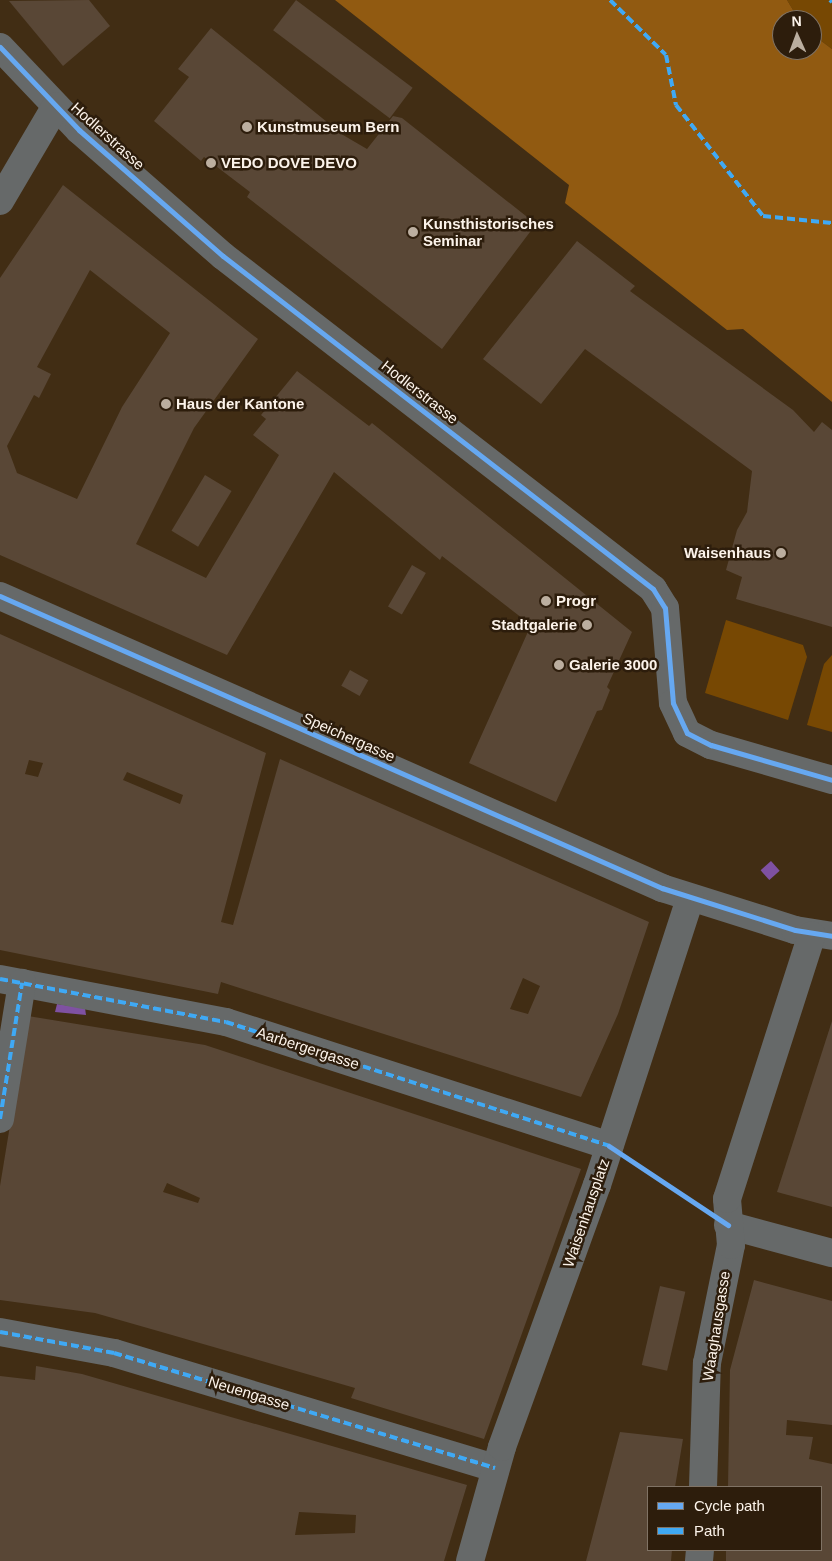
<!DOCTYPE html>
<html>
<head>
<meta charset="utf-8">
<style>
	body { margin:0 }
	#map { position:relative; width:832px; height:1561px; overflow:hidden; background:#412d14; font-family:Helvetica,sans-serif }
	div>[style] { position:absolute }
	[style*='--x'] { left:calc(var(--x)*1px); top:calc(var(--y)*1px); width:calc(var(--w)*1px); rotate:calc(var(--a)*1deg) }
	.green>* { inset:0; background:#774803 }
	.forest>* { inset:0; background:#915a11 }
	.water>* { inset:0; background:#7f51a2; transform-origin:0 0 }
	.building>* { inset:0; background:#594736; transform-origin:0 0 }
	.minor>* { height:28px; margin:-14px; padding:0 14px; transform-origin:14px; border-radius:14px; background:#666969 }
	.quiet>* { height:4px; margin-top:-2px; transform-origin:0; background:repeating-linear-gradient(90deg,#3fa9f5 0 8px,transparent 0 12px) }
	.cycleway>* { height:5px; margin:-2.5px; padding:0 2.5px; transform-origin:2.5px; border-radius:2.5px; background:#66a8f1 }
	.dots>* { width:14px; height:14px; translate:-50% -50%; box-sizing:border-box; border:2px solid #2d1d0c; border-radius:50% }
	span { translate:-50% -50%; white-space:nowrap; text-align:center; line-height:1.15; -webkit-text-stroke:5px #2d1d0c; paint-order:stroke }
	.poi-label { font-size:15px; color:#fcf3ea; font-weight:700 }
	.left { translate:0 -50%; text-align:left }
	.right { translate:-100% -50%; text-align:right }
	.street-label { font-size:15px; color:#fcf3ea }
	.legend { position:absolute; left:647px; top:1486px; width:175px; height:65px; box-sizing:border-box; background:#2d1d0c; border:1px solid #807365; margin:0; padding:6px 9px; list-style:none; font-size:15px; color:#fcf3ea }
	.legend li { display:flex; align-items:center; gap:10px; height:25px }
	.legend b { width:25px; border:1px solid #807365 }
	.north { position:absolute; left:772px; top:10px; width:50px; height:50px; box-sizing:border-box; background:#2d1d0c; border:1px solid #807365; border-radius:50%; rotate:358deg; font-size:14px; font-weight:700; line-height:20px; text-align:center; color:#fcf3ea }
	.north::after { content:''; display:block; margin:auto; width:18px; height:22px; background:#bbae9f; clip-path:polygon(50% 0,100% 100%,50% 72%,0 100%) }
</style>
</head>
<body>
<div id="map">
	<div class="green">
		<div style="clip-path:polygon(787px 0,832px 0,832px 49px,812px 34px,812px 20px,799px 20px)"></div>
		<div style="clip-path:polygon(726px 620px,803px 645px,807px 657px,788px 720px,705px 693px)"></div>
		<div style="clip-path:polygon(832px 655px,832px 732px,807px 725px,824px 664px)"></div>
	</div>
	<div class="forest">
		<div style="clip-path:polygon(335px 0,787px 0,799px 20px,782px 20px,782px 50px,812px 50px,812px 34px,832px 49px,832px 402px,743px 329px,727px 330px,565px 203px,569px 185px)"></div>
	</div>
	<div class="water">
		<div style="left:771px;top:861px;width:13px;height:14px;rotate:48deg"></div>
		<div style="clip-path:polygon(57px 1004px,85px 1008px,86px 1015px,55px 1012px)"></div>
	</div>
	<div class="building">
		<div style="clip-path:polygon(89px 0,110px 26px,63px 66px,9px 1px)"></div>
		<div style="left:296px;top:0;width:146px;height:38px;rotate:37deg"></div>
		<div style="clip-path:polygon(211px 28px,343px 135px,367px 149px,393px 116px,402px 118px,536px 224px,442px 349px,265px 211px,247px 197px,250px 192px,204px 157px,201px 161px,154px 121px,189px 77px,178px 69px)"></div>
		<div style="clip-path:polygon(evenodd,63px 185px,258px 339px,194px 428px,136px 544px,206px 578px,279px 455px,253px 435px,266px 419px,261px 415px,297px 371px,369px 426px,372px 423px,632px 632px,607px 687px,610px 690px,602px 710px,597px 711px,556px 802px,469px 763px,531px 625px,442px 556px,440px 560px,334px 472px,227px 655px,0 555px,0 278px,63px 185px,90px 270px,170px 333px,122px 407px,77px 499px,17px 473px,7px 446px,34px 395px,39px 398px,51px 374px,37px 367px,90px 270px)"></div>
		<div style="clip-path:polygon(577px 241px,635px 286px,630px 291px,634px 294px,793px 410px,814px 432px,822px 422px,832px 430px,832px 627px,736px 599px,742px 577px,726px 570px,737px 530px,747px 512px,752px 471px,585px 349px,541px 404px,483px 359px)"></div>
		<div style="left:205px;top:475px;width:31px;height:65px;rotate:31deg"></div>
		<div style="left:412px;top:565px;width:16px;height:48px;rotate:30deg"></div>
		<div style="clip-path:polygon(evenodd,0 634px,266px 753px,221px 922px,233px 925px,280px 759px,649px 922px,618px 1014px,581px 1097px,221px 982px,218px 994px,0 950px,0 634px,29px 760px,43px 763px,38px 777px,25px 774px,29px 760px,0 634px,127px 772px,183px 795px,180px 804px,123px 780px,127px 772px,0 634px,523px 978px,540px 986px,528px 1014px,510px 1009px,523px 978px)"></div>
		<div style="left:350px;top:670px;width:21px;height:18px;rotate:29deg"></div>
		<div style="clip-path:polygon(evenodd,28px 1016px,205px 1045px,581px 1169px,484px 1439px,351px 1398px,355px 1388px,165px 1333px,95px 1313px,0 1300px,0 1186px,28px 1016px,167px 1183px,200px 1198px,198px 1203px,163px 1192px,167px 1183px)"></div>
		<div style="clip-path:polygon(832px 1021px,832px 1207px,777px 1192px)"></div>
		<div style="clip-path:polygon(754px 1280px,832px 1301px,832px 1425px,787px 1420px,786px 1435px,813px 1437px,809px 1459px,832px 1464px,832px 1561px,726px 1561px,726px 1550px,821px 1550px,821px 1487px,728px 1487px,730px 1370px)"></div>
		<div style="left:660px;top:1286px;width:26px;height:81px;rotate:13deg"></div>
		<div style="clip-path:polygon(evenodd,36px 1366px,82px 1374px,467px 1485px,444px 1561px,0 1561px,0 1376px,35px 1380px,36px 1366px,299px 1512px,356px 1515px,355px 1533px,295px 1535px,299px 1512px)"></div>
		<div style="clip-path:polygon(620px 1432px,683px 1439px,675px 1487px,648px 1487px,648px 1550px,672px 1550px,671px 1561px,586px 1561px)"></div>
	</div>
	<div class="minor">
		<div style="--x:0;--y:47;--w:115;--a:46.4"></div>
		<div style="--x:79;--y:130;--w:191;--a:41.2"></div>
		<div style="--x:223;--y:256;--w:544;--a:37.75"></div>
		<div style="--x:653;--y:589;--w:22;--a:58"></div>
		<div style="--x:665;--y:608;--w:95;--a:85.2"></div>
		<div style="--x:673;--y:703;--w:33;--a:65"></div>
		<div style="--x:687;--y:733;--w:27;--a:27"></div>
		<div style="--x:711;--y:745;--w:126;--a:16.1"></div>
		<div style="--x:0;--y:201;--w:110;--a:-59.5"></div>
		<div style="--x:0;--y:596;--w:724;--a:23.8"></div>
		<div style="--x:662;--y:888;--w:139;--a:17.5"></div>
		<div style="--x:795;--y:930;--w:37;--a:9"></div>
		<div style="--x:0;--y:979;--w:230;--a:10.8"></div>
		<div style="--x:226;--y:1022;--w:403;--a:17.9"></div>
		<div style="--x:0;--y:1119;--w:138;--a:-80.8"></div>
		<div style="--x:728;--y:1225;--w:108;--a:15.1"></div>
		<div style="--x:0;--y:1332;--w:116;--a:10.4"></div>
		<div style="--x:114;--y:1353;--w:398;--a:16.8"></div>
		<div style="--x:703;--y:1487;--w:124;--a:-88.2"></div>
		<div style="--x:707;--y:1363;--w:120;--a:-78.5"></div>
		<div style="--x:731;--y:1245;--w:46;--a:-95"></div>
		<div style="--x:727;--y:1199;--w:277;--a:-72.2"></div>
		<div style="--x:470;--y:1561;--w:118;--a:-74.3"></div>
		<div style="--x:502;--y:1447;--w:279;--a:-70.1"></div>
		<div style="--x:597;--y:1185;--w:301;--a:-72"></div>
		<div style="--x:699;--y:1561;--w:11;--a:-85"></div>
	</div>
	<div class="quiet">
		<div style="--x:610;--y:0;--w:78;--a:44.5"></div>
		<div style="--x:666;--y:55;--w:51;--a:78.7"></div>
		<div style="--x:676;--y:105;--w:141;--a:51.9"></div>
		<div style="--x:763;--y:216;--w:69;--a:5.8"></div>
		<div style="--x:830;--y:0;--w:3;--a:45"></div>
		<div style="--x:0;--y:979;--w:230;--a:10.8"></div>
		<div style="--x:226;--y:1022;--w:403;--a:17.9"></div>
		<div style="--x:0;--y:1119;--w:138;--a:-80.8"></div>
		<div style="--x:0;--y:1332;--w:116;--a:10.4"></div>
		<div style="--x:114;--y:1353;--w:398;--a:16.8"></div>
	</div>
	<div class="cycleway">
		<div style="--x:0;--y:47;--w:115;--a:46.4"></div>
		<div style="--x:79;--y:130;--w:191;--a:41.2"></div>
		<div style="--x:223;--y:256;--w:544;--a:37.75"></div>
		<div style="--x:653;--y:589;--w:22;--a:58"></div>
		<div style="--x:665;--y:608;--w:95;--a:85.2"></div>
		<div style="--x:673;--y:703;--w:33;--a:65"></div>
		<div style="--x:687;--y:733;--w:27;--a:27"></div>
		<div style="--x:711;--y:745;--w:126;--a:16.1"></div>
		<div style="--x:0;--y:596;--w:724;--a:23.8"></div>
		<div style="--x:662;--y:888;--w:139;--a:17.5"></div>
		<div style="--x:795;--y:930;--w:37;--a:9"></div>
		<div style="--x:609;--y:1146;--w:143;--a:33.6"></div>
	</div>
	<div class="dots">
		<div style="left:247px;top:127px;background:#bbae9f"></div>
		<div style="left:211px;top:163px;background:#bbae9f"></div>
		<div style="left:413px;top:232px;background:#bbae9f"></div>
		<div style="left:166px;top:404px;background:#bbae9f"></div>
		<div style="left:781px;top:553px;background:#bbae9f"></div>
		<div style="left:546px;top:601px;background:#bbae9f"></div>
		<div style="left:587px;top:625px;background:#bbae9f"></div>
		<div style="left:559px;top:665px;background:#bbae9f"></div>
	</div>
	<div class="poi-label">
		<span class="left" style="left:257px;top:127px">Kunstmuseum Bern</span>
		<span class="left" style="left:221px;top:163px">VEDO DOVE DEVO</span>
		<span class="left" style="left:423px;top:232px">Kunsthistorisches<br>Seminar</span>
		<span class="left" style="left:176px;top:404px">Haus der Kantone</span>
		<span class="right" style="left:771px;top:553px">Waisenhaus</span>
		<span class="left" style="left:556px;top:601px">Progr</span>
		<span class="right" style="left:577px;top:625px">Stadtgalerie</span>
		<span class="left" style="left:569px;top:665px">Galerie 3000</span>
	</div>
	<div class="street-label">
		<span style="left:108px;top:136px;rotate:42deg">Hodlerstrasse</span>
		<span style="left:420px;top:392px;rotate:38deg">Hodlerstrasse</span>
		<span style="left:349px;top:737px;rotate:24deg">Speichergasse</span>
		<span style="left:308px;top:1048px;rotate:18deg">Aarbergergasse</span>
		<span style="left:586px;top:1213px;rotate:-71deg">Waisenhausplatz</span>
		<span style="left:716px;top:1326px;rotate:-81deg">Waaghausgasse</span>
		<span style="left:249px;top:1393px;rotate:17deg">Neuengasse</span>
	</div>
	<ul class="legend">
	<li><b style="height:6px;background:#66a8f1"></b>Cycle path</li>
	<li><b style="height:6px;background:#3fa9f5"></b>Path</li>
	</ul>
	<div class="north">N</div>
</div>
</body>
</html>
